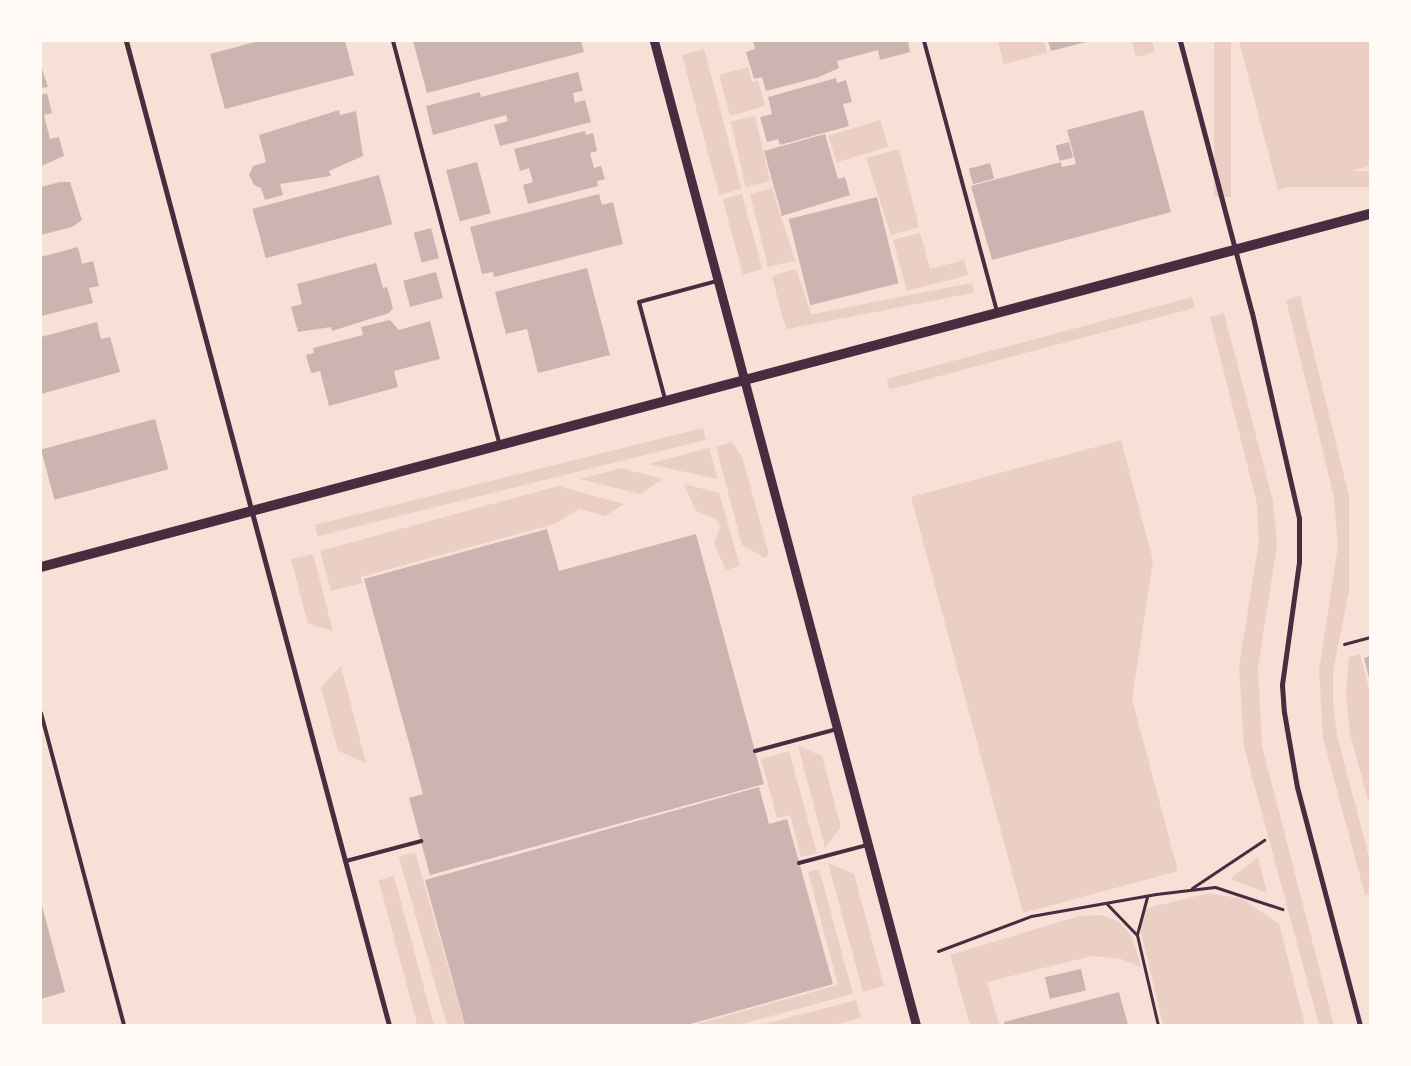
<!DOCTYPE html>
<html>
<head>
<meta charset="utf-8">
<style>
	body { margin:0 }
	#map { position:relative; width:1411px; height:1066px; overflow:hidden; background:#f7e1d7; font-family:Karla,sans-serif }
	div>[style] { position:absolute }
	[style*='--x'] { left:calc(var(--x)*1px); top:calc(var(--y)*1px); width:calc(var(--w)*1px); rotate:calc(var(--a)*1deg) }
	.green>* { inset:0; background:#ebcfc5; transform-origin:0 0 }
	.building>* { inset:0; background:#ccb4b1; transform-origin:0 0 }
	.path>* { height:3px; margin:-1.5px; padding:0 1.5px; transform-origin:1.5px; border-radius:1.5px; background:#4a2c40 }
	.service>* { height:4px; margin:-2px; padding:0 2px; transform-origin:2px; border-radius:2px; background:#4a2c40 }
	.minor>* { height:5px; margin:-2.5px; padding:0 2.5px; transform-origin:2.5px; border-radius:2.5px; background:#4a2c40 }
	.tertiary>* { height:9px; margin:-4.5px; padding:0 4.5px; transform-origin:4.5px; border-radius:4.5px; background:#4a2c40 }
	.secondary>* { height:10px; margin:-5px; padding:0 5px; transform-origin:5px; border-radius:5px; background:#4a2c40 }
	span { translate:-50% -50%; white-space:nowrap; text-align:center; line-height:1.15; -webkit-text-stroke:5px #fffaf5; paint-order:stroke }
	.frame { position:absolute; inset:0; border:42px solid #fffaf5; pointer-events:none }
</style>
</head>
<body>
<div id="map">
	<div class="green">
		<div style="clip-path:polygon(998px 41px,1044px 41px,1047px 53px,1004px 64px)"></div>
		<div style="clip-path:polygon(1132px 41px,1152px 41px,1155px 52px,1136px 57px)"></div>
		<div style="left:1214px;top:41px;width:17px;height:156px"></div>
		<div style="clip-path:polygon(1239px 41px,1370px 41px,1370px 166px,1278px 190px)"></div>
		<div style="left:704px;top:49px;width:145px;height:23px;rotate:75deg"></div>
		<div style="clip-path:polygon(748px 67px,752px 82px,758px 80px,765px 106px,730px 116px,719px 75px)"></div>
		<div style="left:755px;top:116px;width:67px;height:25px;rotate:77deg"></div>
		<div style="left:880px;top:120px;width:28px;height:54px;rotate:73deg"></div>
		<div style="clip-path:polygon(899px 149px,919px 227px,891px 235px,866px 158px)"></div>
		<div style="left:1370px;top:171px;width:16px;height:93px;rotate:90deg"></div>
		<div style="clip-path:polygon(772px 188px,795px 261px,768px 267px,750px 194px)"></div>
		<div style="left:742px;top:194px;width:78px;height:20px;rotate:75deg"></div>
		<div style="clip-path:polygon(920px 233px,930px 269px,964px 260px,968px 275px,907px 291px,893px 240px)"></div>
		<div style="clip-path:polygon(796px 269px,812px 316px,784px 323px,772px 276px)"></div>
		<div style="left:972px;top:283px;width:10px;height:191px;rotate:79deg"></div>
		<div style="clip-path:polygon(1300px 296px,1349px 496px,1349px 590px,1333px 671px,1333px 703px,1337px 735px,1370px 861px,1370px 894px,1365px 895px,1323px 738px,1319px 670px,1338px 546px,1334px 497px,1286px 300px)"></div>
		<div style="left:1192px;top:297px;width:11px;height:316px;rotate:75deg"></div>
		<div style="clip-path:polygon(1224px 313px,1273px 501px,1277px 545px,1258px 668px,1262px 746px,1334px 1025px,1319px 1025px,1244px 747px,1239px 666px,1259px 541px,1257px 504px,1210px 317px)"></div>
		<div style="left:703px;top:428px;width:12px;height:400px;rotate:76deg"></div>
		<div style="clip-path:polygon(1121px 440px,1153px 561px,1132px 699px,1178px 871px,1023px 913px,911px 497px)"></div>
		<div style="clip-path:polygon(732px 442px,742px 457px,769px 554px,765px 558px,742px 545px,716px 447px)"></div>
		<div style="clip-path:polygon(709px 448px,718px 479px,648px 464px)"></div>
		<div style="clip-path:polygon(621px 468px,663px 479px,640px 494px,580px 479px)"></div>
		<div style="clip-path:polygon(684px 484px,719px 493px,740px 566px,726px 570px,714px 544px,720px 527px,716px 519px,696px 511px)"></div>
		<div style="clip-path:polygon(558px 486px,624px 504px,605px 516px,579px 509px,555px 524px,361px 577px,362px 583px,331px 591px,320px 551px)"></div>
		<div style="clip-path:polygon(313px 554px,333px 631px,308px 624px,291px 559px)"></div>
		<div style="clip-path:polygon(1360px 654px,1370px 693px,1370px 807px,1350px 734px,1346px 694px,1349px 657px)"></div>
		<div style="clip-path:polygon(341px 666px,366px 763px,338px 751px,321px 687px)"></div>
		<div style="clip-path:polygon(798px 746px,822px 756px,841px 827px,825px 848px)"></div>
		<div style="clip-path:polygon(789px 751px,817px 853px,801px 857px,790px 815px,777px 818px,761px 759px)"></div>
		<div style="left:415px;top:852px;width:180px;height:17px;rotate:74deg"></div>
		<div style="clip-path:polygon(1258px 857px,1267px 893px,1230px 879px)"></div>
		<div style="clip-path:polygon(828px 863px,854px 874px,884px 986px,863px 992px)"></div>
		<div style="clip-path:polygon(819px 869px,853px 994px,738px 1025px,693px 1025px,838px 985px,808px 872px)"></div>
		<div style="left:394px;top:876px;width:154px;height:16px;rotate:75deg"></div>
		<div style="clip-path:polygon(1209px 893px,1243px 899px,1279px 924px,1305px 1025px,1163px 1025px,1140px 927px,1147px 908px)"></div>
		<div style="clip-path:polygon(1101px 915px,1118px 921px,1132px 936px,1141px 967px,1121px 959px,1092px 956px,987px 982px,999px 1025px,970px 1025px,950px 955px,1079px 916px)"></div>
		<div style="clip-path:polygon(856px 1000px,861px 1018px,833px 1025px,761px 1025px)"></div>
	</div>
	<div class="building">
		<div style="clip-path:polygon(259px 41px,345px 41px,354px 75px,225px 109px,210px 54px)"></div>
		<div style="clip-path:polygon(413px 41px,581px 41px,584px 52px,427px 93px)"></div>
		<div style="clip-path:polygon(753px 41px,908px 41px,910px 52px,880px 60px,878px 50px,837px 61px,839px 68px,819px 77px,766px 91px,762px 77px,754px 79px,746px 52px,755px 49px)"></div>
		<div style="clip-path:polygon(1048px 41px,1086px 41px,1086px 42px,1051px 51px)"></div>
		<div style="clip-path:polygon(41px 66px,48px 87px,41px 88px)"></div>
		<div style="clip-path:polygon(578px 72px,583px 91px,573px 93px,575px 103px,585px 100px,591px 122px,500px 146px,494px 125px,508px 121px,506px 115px,433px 135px,426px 106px,480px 92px,481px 97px)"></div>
		<div style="clip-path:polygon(836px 78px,837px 83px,846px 80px,852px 102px,843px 104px,849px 126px,780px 145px,778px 139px,767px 142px,760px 117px,772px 114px,768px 97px)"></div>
		<div style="clip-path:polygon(47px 93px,52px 113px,44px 115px,50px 139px,59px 137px,64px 156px,41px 166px,41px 95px)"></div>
		<div style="clip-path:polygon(339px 110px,340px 115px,356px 111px,363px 156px,329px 171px,331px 176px,280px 184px,283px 195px,265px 200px,261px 188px,254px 185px,249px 175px,253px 166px,266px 162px,259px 135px)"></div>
		<div style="clip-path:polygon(1143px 110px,1171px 212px,992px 260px,971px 186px,1061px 162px,1062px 167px,1076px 164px,1067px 130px)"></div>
		<div style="clip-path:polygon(585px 131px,586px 135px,593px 133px,597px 151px,590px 153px,594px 168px,601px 166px,605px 179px,597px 181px,598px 186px,528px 204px,523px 185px,533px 182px,529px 168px,520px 171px,514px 149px)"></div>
		<div style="clip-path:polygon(825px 134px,838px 179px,845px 177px,850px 195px,782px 216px,764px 151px)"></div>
		<div style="left:1069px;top:142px;width:16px;height:14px;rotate:75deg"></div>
		<div style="left:477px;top:162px;width:53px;height:32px;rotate:75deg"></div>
		<div style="left:990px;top:163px;width:16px;height:22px;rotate:75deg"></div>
		<div style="left:379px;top:175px;width:51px;height:131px;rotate:75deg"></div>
		<div style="clip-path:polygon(60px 182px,70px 182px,82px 220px,72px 227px,41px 235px,41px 187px)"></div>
		<div style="clip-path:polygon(599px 194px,602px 205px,613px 202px,623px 244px,494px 277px,493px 272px,482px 274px,470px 227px)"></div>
		<div style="left:877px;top:197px;width:89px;height:91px;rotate:76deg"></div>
		<div style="left:431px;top:228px;width:31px;height:18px;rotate:75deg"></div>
		<div style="clip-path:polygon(78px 247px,82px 264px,93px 261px,99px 286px,89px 288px,93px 303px,41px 316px,41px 257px)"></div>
		<div style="clip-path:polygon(376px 263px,383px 288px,387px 287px,393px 308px,389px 313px,332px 331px,331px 327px,298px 332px,291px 307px,302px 304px,297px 284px)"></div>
		<div style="clip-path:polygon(587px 268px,610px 355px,538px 373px,527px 329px,506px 334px,495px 292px)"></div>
		<div style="left:436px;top:272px;width:27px;height:34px;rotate:75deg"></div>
		<div style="clip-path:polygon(390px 320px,399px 330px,430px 321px,440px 359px,394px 371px,398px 387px,329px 406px,320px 371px,311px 373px,306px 355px,314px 353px,313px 348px,363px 335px,361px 327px)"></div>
		<div style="clip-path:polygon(97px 322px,101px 339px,110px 337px,120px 372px,41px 394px,41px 337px)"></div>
		<div style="left:155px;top:419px;width:52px;height:118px;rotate:75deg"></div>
		<div style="clip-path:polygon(547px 529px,559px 571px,696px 534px,764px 784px,430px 875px,409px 798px,423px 794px,364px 579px)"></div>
		<div style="clip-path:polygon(1370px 656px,1370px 678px,1369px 678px,1364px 658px)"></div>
		<div style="clip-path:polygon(759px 787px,769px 824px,787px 819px,833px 984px,687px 1025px,465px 1025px,425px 880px)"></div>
		<div style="clip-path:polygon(41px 902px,65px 992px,41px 999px)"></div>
		<div style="left:1081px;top:969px;width:22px;height:37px;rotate:77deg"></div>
		<div style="clip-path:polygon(1119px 992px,1128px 1025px,1004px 1025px,1004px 1022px)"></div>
	</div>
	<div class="path">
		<div style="--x:1344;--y:644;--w:27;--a:-15"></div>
		<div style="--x:1192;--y:888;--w:87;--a:-33.7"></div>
		<div style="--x:1147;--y:897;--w:39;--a:105"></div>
		<div style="--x:1137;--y:935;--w:92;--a:76.9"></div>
		<div style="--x:1107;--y:904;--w:42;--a:46"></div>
		<div style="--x:938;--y:951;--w:99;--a:-20.6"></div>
		<div style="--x:1031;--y:916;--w:127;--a:-10"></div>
		<div style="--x:1156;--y:894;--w:59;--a:-6.8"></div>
		<div style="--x:1215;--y:887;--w:71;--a:18.2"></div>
	</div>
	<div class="service">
		<div style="--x:393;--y:41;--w:418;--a:75.2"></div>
		<div style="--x:924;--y:41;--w:280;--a:74.9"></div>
		<div style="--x:665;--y:399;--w:100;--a:-105"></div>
		<div style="--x:639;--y:302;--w:81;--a:-15.1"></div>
		<div style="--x:41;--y:713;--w:323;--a:75.1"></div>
		<div style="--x:755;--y:751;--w:85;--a:-15"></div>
		<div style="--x:346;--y:861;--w:78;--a:-14.9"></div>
		<div style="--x:799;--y:863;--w:70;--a:-14.8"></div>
	</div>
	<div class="minor">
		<div style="--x:126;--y:41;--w:1019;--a:75.04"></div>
		<div style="--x:1180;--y:41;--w:281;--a:75.2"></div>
		<div style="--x:1252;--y:313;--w:210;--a:77.1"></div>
		<div style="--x:1299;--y:518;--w:44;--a:90"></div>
		<div style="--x:1299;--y:562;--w:124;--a:97.9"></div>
		<div style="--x:1282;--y:685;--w:27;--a:86"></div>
		<div style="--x:1284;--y:712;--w:76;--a:80.2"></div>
		<div style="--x:1297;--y:787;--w:246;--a:75.2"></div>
	</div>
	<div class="tertiary">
		<div style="--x:654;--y:41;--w:1018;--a:75.09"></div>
	</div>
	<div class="secondary">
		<div style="--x:41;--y:567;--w:1375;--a:-14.88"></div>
	</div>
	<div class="frame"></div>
</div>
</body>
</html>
